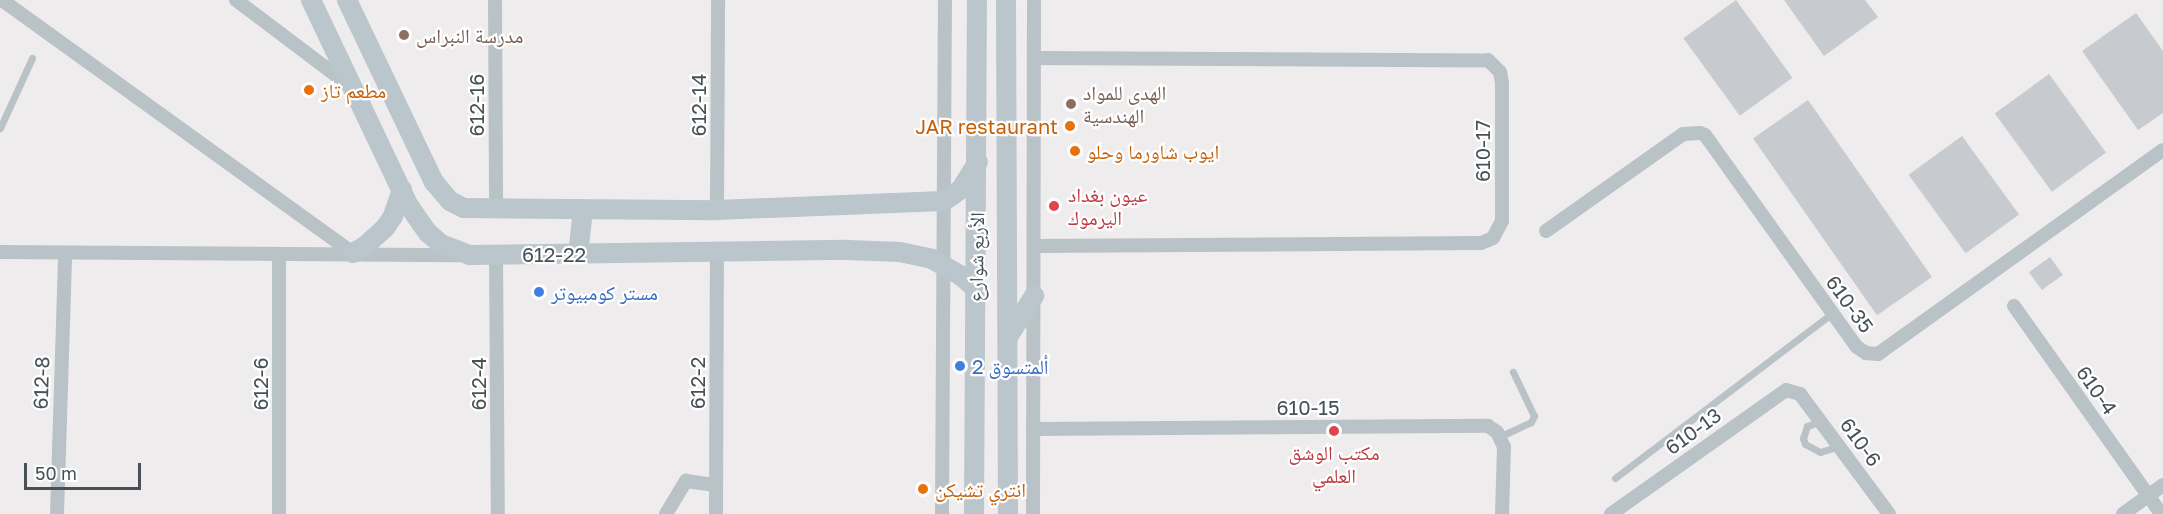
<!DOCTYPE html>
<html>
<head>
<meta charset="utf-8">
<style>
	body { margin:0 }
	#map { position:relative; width:2163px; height:514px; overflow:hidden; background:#efeced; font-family:"Golos Text","Noto Naskh Arabic",sans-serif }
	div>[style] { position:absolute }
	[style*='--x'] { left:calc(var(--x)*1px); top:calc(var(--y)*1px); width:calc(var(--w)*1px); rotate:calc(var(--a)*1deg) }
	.building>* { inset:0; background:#c7cace; transform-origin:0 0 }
	.lane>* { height:7px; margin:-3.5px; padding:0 3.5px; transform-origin:3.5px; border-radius:3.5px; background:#b9c2c7 }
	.street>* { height:14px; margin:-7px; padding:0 7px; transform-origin:7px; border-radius:7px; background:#b9c2c7 }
	.secondary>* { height:20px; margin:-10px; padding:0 10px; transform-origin:10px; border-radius:10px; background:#bac5cc }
	.dots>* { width:16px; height:16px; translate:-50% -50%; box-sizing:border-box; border:3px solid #fff; border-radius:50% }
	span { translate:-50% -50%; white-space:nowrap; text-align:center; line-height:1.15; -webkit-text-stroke:4.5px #fff; paint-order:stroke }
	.education-label { font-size:20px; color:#785e54 }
	.left { translate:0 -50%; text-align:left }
	.food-label { font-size:20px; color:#c56008 }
	.right { translate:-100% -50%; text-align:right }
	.street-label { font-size:20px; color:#475257 }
	.health-label { font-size:20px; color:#be3a42 }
	.shop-label { font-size:20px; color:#366cbe }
	.scale { position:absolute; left:24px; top:463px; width:117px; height:27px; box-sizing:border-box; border:3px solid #475257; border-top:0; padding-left:8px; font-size:18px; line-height:21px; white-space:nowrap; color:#475257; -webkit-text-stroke:4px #fff; paint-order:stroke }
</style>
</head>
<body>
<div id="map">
	<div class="building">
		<div style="left:1736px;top:0;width:96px;height:65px;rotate:54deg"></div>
		<div style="clip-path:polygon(1784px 0,1865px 0,1878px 17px,1824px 56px)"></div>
		<div style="clip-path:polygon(2136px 13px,2163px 51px,2163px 113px,2138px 130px,2082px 51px)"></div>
		<div style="left:2049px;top:74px;width:97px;height:67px;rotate:54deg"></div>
		<div style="left:1808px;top:100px;width:216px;height:67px;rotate:55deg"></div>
		<div style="left:1962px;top:136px;width:97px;height:66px;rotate:54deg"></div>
		<div style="left:2050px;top:257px;width:22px;height:26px;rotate:54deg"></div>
	</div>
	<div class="lane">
		<div style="--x:0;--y:128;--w:77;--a:-65.4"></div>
		<div style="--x:1821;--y:421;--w:15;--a:160"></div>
		<div style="--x:1807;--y:426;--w:13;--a:108"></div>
		<div style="--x:1803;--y:438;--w:6;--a:72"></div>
		<div style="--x:1805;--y:444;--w:17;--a:28"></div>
		<div style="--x:1820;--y:452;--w:21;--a:-17"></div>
		<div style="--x:1501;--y:436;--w:33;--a:-25"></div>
		<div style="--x:1531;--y:422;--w:7;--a:-63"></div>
		<div style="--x:1534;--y:416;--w:49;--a:-115.5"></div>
		<div style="--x:1615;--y:478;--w:273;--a:-37.2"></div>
	</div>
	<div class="street">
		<div style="--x:2;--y:0;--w:433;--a:35.8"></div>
		<div style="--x:236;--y:0;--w:141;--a:37"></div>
		<div style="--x:495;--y:0;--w:210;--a:89.7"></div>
		<div style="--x:1034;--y:58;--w:454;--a:0.3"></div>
		<div style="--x:1488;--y:60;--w:17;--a:45"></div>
		<div style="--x:1500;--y:72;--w:11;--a:80"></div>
		<div style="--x:1502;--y:83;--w:138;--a:90"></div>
		<div style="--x:1502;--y:221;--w:19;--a:118"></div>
		<div style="--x:1493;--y:238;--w:13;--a:157"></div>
		<div style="--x:1481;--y:243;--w:447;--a:179.6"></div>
		<div style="--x:717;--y:210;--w:210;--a:-89.7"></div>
		<div style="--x:1546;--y:231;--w:168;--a:-35.3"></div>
		<div style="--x:1683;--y:134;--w:17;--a:-3"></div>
		<div style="--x:1700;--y:133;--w:5;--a:22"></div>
		<div style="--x:1705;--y:135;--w:261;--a:54.4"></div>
		<div style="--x:1857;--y:347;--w:11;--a:34"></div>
		<div style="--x:1866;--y:353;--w:12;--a:5"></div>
		<div style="--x:1878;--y:354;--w:350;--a:-35.6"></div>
		<div style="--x:0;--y:252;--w:460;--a:0.4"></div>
		<div style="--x:496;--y:254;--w:260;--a:89.6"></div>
		<div style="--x:2014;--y:306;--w:255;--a:54.7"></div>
		<div style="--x:1033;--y:429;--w:455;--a:-0.4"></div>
		<div style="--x:1488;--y:426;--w:11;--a:34"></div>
		<div style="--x:1497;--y:432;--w:17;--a:65"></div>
		<div style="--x:1504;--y:447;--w:67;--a:91.7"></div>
		<div style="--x:57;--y:514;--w:261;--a:-88.2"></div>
		<div style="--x:279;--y:514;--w:260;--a:-90"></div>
		<div style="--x:666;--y:514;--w:39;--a:-59"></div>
		<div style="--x:686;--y:481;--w:30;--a:8"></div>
		<div style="--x:716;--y:514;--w:263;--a:-89.8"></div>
		<div style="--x:942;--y:514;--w:514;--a:-89.67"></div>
		<div style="--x:1033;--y:514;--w:514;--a:-89.89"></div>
		<div style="--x:1611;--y:514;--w:214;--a:-35.3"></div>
		<div style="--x:1786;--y:390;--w:15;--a:16"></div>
		<div style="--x:1800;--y:394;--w:149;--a:53.4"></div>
		<div style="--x:2123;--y:514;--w:49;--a:-35.9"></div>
	</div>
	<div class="secondary">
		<div style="--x:311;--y:0;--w:228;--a:64.6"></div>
		<div style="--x:409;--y:206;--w:33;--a:55"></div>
		<div style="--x:428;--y:233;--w:17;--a:40"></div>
		<div style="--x:441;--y:244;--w:30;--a:21"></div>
		<div style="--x:469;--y:255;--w:378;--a:-0.8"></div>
		<div style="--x:847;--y:250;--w:53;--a:2.2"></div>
		<div style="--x:900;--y:252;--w:33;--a:12"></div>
		<div style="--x:932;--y:259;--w:34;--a:30"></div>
		<div style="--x:961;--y:276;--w:18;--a:41"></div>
		<div style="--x:347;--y:0;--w:202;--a:64.5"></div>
		<div style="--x:434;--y:182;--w:25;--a:50"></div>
		<div style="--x:450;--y:201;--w:16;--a:27"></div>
		<div style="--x:464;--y:208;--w:253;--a:0.5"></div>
		<div style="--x:717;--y:210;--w:227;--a:-2.3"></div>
		<div style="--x:944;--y:201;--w:21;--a:-35"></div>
		<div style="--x:961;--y:189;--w:32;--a:-58"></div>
		<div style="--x:1006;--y:0;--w:514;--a:89.78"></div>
		<div style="--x:353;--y:253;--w:14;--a:-30"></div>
		<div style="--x:365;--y:246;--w:27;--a:-42"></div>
		<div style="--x:385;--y:228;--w:14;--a:-56"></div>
		<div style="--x:393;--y:216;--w:28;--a:-71"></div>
		<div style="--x:578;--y:254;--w:44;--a:-83.5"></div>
		<div style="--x:1008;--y:337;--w:49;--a:-57.6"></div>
		<div style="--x:974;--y:514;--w:514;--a:-89.67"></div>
	</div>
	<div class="dots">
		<div style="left:404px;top:35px;background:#8d6e63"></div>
		<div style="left:309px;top:90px;background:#e8710a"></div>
		<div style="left:1071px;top:104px;background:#8d6e63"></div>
		<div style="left:1070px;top:126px;background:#e8710a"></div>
		<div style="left:1075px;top:151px;background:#e8710a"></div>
		<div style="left:1054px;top:206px;background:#e0444e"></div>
		<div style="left:539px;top:292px;background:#3f7fe0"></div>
		<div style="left:960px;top:366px;background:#3f7fe0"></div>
		<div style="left:1334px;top:431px;background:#e0444e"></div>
		<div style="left:923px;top:489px;background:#e8710a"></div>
	</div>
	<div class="education-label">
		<span class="left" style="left:416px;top:35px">مدرسة النبراس</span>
		<span class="left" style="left:1083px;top:104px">الهدى للمواد<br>الهندسية</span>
	</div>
	<div class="food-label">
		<span class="left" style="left:321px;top:90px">مطعم تاز</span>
		<span class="right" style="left:1058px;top:126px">JAR restaurant</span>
		<span class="left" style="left:1087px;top:151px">ايوب شاورما وحلو</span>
		<span class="left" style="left:935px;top:489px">انتري تشيكن</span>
	</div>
	<div class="street-label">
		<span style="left:476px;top:105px;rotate:-90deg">612-16</span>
		<span style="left:698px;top:105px;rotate:-90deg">612-14</span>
		<span style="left:1482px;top:151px;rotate:-90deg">610-17</span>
		<span style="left:554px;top:254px">612-22</span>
		<span style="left:976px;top:257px;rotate:-89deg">الأربع شوارع</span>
		<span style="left:1850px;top:304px;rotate:54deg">610-35</span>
		<span style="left:41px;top:383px;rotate:-88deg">612-8</span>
		<span style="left:697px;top:383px;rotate:-90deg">612-2</span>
		<span style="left:260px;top:384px;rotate:-90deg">612-6</span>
		<span style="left:478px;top:384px;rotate:-90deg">612-4</span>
		<span style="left:2097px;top:390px;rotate:55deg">610-4</span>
		<span style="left:1308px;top:407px">610-15</span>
		<span style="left:1693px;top:431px;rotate:-36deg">610-13</span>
		<span style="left:1861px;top:442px;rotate:54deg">610-6</span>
	</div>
	<div class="health-label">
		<span class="left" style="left:1068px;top:206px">عيون بغداد<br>اليرموك</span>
		<span style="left:1334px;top:464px">مكتب الوشق<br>العلمي</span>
	</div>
	<div class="shop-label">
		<span class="left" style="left:551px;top:292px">مستر كومبيوتر</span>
		<span class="left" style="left:972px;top:366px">ألمتسوق 2</span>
	</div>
	<div class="scale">50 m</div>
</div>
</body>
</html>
